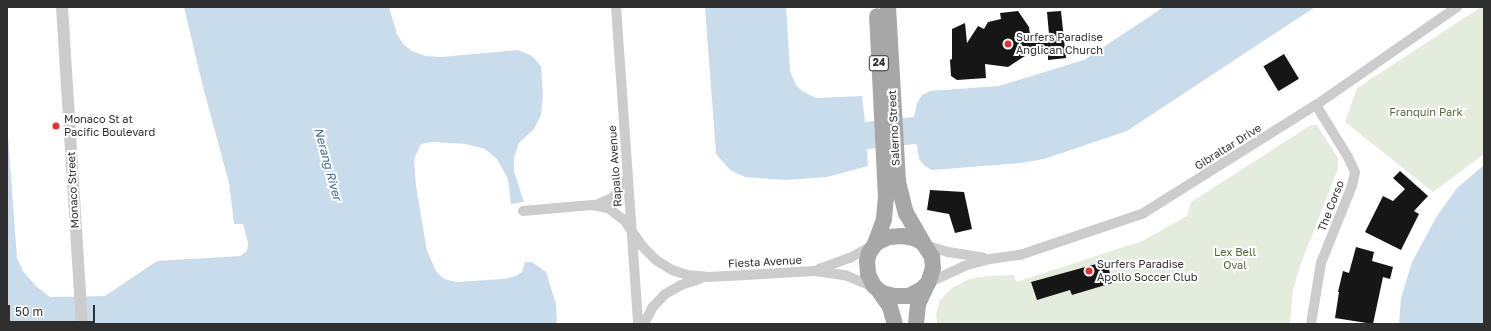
<!DOCTYPE html>
<html>
<head>
<meta charset="utf-8">
<style>
	body { margin:0 }
	#map { position:relative; width:1491px; height:331px; overflow:hidden; background:#fff; font-family:"Golos Text",sans-serif }
	div>[style] { position:absolute }
	[style*='--x'] { left:calc(var(--x)*1px); top:calc(var(--y)*1px); width:calc(var(--w)*1px); rotate:calc(var(--a)*1deg) }
	.green>* { inset:0; background:#e4ecdd }
	.water>* { inset:0; background:#c9dcec }
	.building>* { inset:0; background:#161616; transform-origin:0 0 }
	.minor>* { height:10px; margin:-5px; padding:0 5px; transform-origin:5px; border-radius:5px; background:#ccc }
	.tertiary>* { height:12px; margin:-6px; padding:0 6px; transform-origin:6px; border-radius:6px; background:#ccc }
	.primary>* { height:16px; margin:-8px; padding:0 8px; transform-origin:8px; border-radius:8px; background:#a7a7a7 }
	.dots>* { width:11px; height:11px; translate:-50% -50%; box-sizing:border-box; border:2px solid #fff; border-radius:50% }
	span { translate:-50% -50%; white-space:nowrap; text-align:center; line-height:1.15; -webkit-text-stroke:4px #fff; paint-order:stroke }
	.shield-label span { padding:1px 3px; background:#fff; border:1px solid; border-radius:3px; -webkit-text-stroke-width:0 }
	.shield-label { font-size:10px; color:#2f2f2f; font-weight:700 }
	.poi-label { font-size:11px; color:#2f2f2f }
	.left { translate:0 -50%; text-align:left }
	.park-label { font-size:11px; color:#4f6b3c }
	.street-label { font-size:11px; color:#2f2f2f }
	.water-label { font-size:12px; color:#3c6c92; font-style:italic }
	.frame { position:absolute; inset:0; border:8px solid #2f2f2f; pointer-events:none }
	.scale { position:absolute; left:8px; top:305px; width:87px; height:18px; box-sizing:border-box; border:2px solid #2f2f2f; border-top:0; padding-left:5px; font-size:12px; line-height:14px; white-space:nowrap; color:#2f2f2f; -webkit-text-stroke:3px #fff; paint-order:stroke }
</style>
</head>
<body>
<div id="map">
	<div class="green">
		<div style="clip-path:polygon(1481px 7px,1484px 7px,1484px 154px,1433px 192px,1345px 122px,1357px 88px)"></div>
		<div style="clip-path:polygon(1311px 125px,1317px 125px,1338px 158px,1338px 169px,1300px 266px,1293px 290px,1290px 324px,937px 324px,936px 314px,940px 300px,952px 288px,969px 279px,987px 276px,1014px 275px,1016px 282px,1142px 241px,1187px 216px,1191px 202px)"></div>
	</div>
	<div class="water">
		<div style="clip-path:polygon(184px 7px,389px 7px,397px 34px,403px 44px,412px 51px,426px 56px,441px 57px,518px 50px,532px 56px,541px 66px,543px 95px,541px 115px,534px 129px,519px 143px,514px 158px,514px 171px,524px 202px,511px 204px,508px 179px,497px 159px,485px 149px,466px 144px,432px 142px,421px 144px,414px 159px,416px 186px,427px 251px,436px 271px,444px 279px,456px 282px,504px 279px,516px 276px,522px 272px,525px 262px,532px 262px,546px 272px,556px 304px,557px 324px,7px 324px,7px 122px,17px 258px,23px 271px,36px 286px,50px 297px,105px 296px,157px 261px,240px 256px,247px 251px,248px 243px,243px 224px,234px 224px,229px 183px,203px 87px)"></div>
		<div style="clip-path:polygon(705px 7px,786px 7px,790px 71px,796px 85px,802px 91px,816px 98px,862px 96px,865px 122px,914px 117px,917px 103px,922px 95px,930px 91px,999px 86px,1084px 60px,1164px 7px,1315px 7px,1127px 131px,1044px 159px,1021px 163px,932px 170px,925px 166px,919px 159px,917px 145px,915px 144px,867px 149px,868px 166px,827px 177px,785px 180px,745px 177px,730px 170px,716px 154px)"></div>
		<div style="clip-path:polygon(1484px 165px,1484px 324px,1399px 324px,1401px 298px,1412px 262px,1437px 216px,1457px 188px)"></div>
	</div>
	<div class="building">
		<div style="clip-path:polygon(1018px 11px,1029px 27px,1030px 35px,1049px 34px,1047px 12px,1061px 11px,1066px 58px,1048px 60px,1048px 55px,1025px 56px,1008px 67px,985px 64px,986px 78px,957px 80px,951px 76px,950px 60px,952px 59px,952px 29px,965px 23px,967px 43px,978px 26px,984px 29px,988px 22px,1001px 19px,1000px 13px)"></div>
		<div style="left:1284px;top:54px;width:29px;height:24px;rotate:59deg"></div>
		<div style="clip-path:polygon(1400px 171px,1428px 196px,1414px 211px,1419px 214px,1401px 250px,1365px 232px,1383px 196px,1393px 201px,1405px 189px,1393px 178px)"></div>
		<div style="clip-path:polygon(930px 190px,964px 192px,972px 229px,955px 233px,949px 214px,927px 210px)"></div>
		<div style="clip-path:polygon(1356px 247px,1374px 252px,1372px 261px,1393px 267px,1390px 279px,1383px 277px,1373px 324px,1335px 318px,1339px 292px,1338px 292px,1343px 271px,1349px 273px)"></div>
		<div style="clip-path:polygon(1107px 261px,1112px 283px,1072px 295px,1070px 290px,1037px 300px,1031px 282px)"></div>
	</div>
	<div class="minor">
		<div style="--x:616;--y:7;--w:318;--a:86"></div>
		<div style="--x:596;--y:205;--w:17;--a:-24"></div>
		<div style="--x:612;--y:198;--w:13;--a:-45"></div>
		<div style="--x:621;--y:189;--w:14;--a:-60"></div>
		<div style="--x:523;--y:211;--w:69;--a:-5"></div>
		<div style="--x:592;--y:205;--w:16;--a:11"></div>
		<div style="--x:608;--y:208;--w:20;--a:37"></div>
		<div style="--x:624;--y:220;--w:32;--a:55"></div>
		<div style="--x:642;--y:246;--w:20;--a:45"></div>
		<div style="--x:656;--y:260;--w:19;--a:32"></div>
		<div style="--x:672;--y:270;--w:16;--a:18"></div>
		<div style="--x:687;--y:275;--w:22;--a:5"></div>
		<div style="--x:709;--y:277;--w:106;--a:-3.2"></div>
		<div style="--x:815;--y:271;--w:30;--a:8"></div>
		<div style="--x:845;--y:275;--w:33;--a:23"></div>
		<div style="--x:925;--y:245;--w:24;--a:17"></div>
		<div style="--x:948;--y:252;--w:36;--a:9"></div>
		<div style="--x:819;--y:269;--w:33;--a:-20"></div>
		<div style="--x:850;--y:258;--w:25;--a:-29"></div>
		<div style="--x:928;--y:283;--w:40;--a:-25"></div>
		<div style="--x:964;--y:266;--w:27;--a:-15"></div>
		<div style="--x:990;--y:259;--w:30;--a:-8"></div>
		<div style="--x:1020;--y:255;--w:129;--a:-18.6"></div>
		<div style="--x:1142;--y:214;--w:205;--a:-32.1"></div>
		<div style="--x:1316;--y:105;--w:172;--a:-34.8"></div>
		<div style="--x:644;--y:324;--w:18;--a:-63"></div>
		<div style="--x:652;--y:308;--w:19;--a:-47"></div>
		<div style="--x:665;--y:294;--w:18;--a:-29"></div>
		<div style="--x:681;--y:285;--w:20;--a:-18"></div>
		<div style="--x:1311;--y:324;--w:62;--a:-80.7"></div>
		<div style="--x:1321;--y:263;--w:83;--a:-68.1"></div>
		<div style="--x:1352;--y:186;--w:14;--a:-78"></div>
		<div style="--x:1355;--y:172;--w:17;--a:-115"></div>
		<div style="--x:1348;--y:157;--w:61;--a:-121.6"></div>
	</div>
	<div class="tertiary">
		<div style="--x:62;--y:7;--w:318;--a:86.4"></div>
	</div>
	<div class="primary">
		<div style="--x:888;--y:7;--w:175;--a:86.7"></div>
		<div style="--x:898;--y:182;--w:32;--a:76"></div>
		<div style="--x:906;--y:213;--w:34;--a:60"></div>
		<div style="--x:902;--y:236;--w:12;--a:9"></div>
		<div style="--x:914;--y:238;--w:10;--a:29"></div>
		<div style="--x:923;--y:243;--w:17;--a:57"></div>
		<div style="--x:932;--y:257;--w:11;--a:85"></div>
		<div style="--x:933;--y:268;--w:16;--a:108"></div>
		<div style="--x:928;--y:283;--w:8;--a:135"></div>
		<div style="--x:922;--y:289;--w:15;--a:152"></div>
		<div style="--x:909;--y:296;--w:15;--a:180"></div>
		<div style="--x:894;--y:296;--w:12;--a:-166"></div>
		<div style="--x:882;--y:293;--w:11;--a:-139"></div>
		<div style="--x:874;--y:286;--w:13;--a:-117"></div>
		<div style="--x:868;--y:274;--w:13;--a:-94"></div>
		<div style="--x:867;--y:261;--w:8;--a:-76"></div>
		<div style="--x:869;--y:253;--w:12;--a:-55"></div>
		<div style="--x:876;--y:243;--w:14;--a:-25"></div>
		<div style="--x:889;--y:237;--w:13;--a:-4"></div>
		<div style="--x:875;--y:244;--w:27;--a:-70"></div>
		<div style="--x:884;--y:219;--w:21;--a:-85"></div>
		<div style="--x:886;--y:198;--w:182;--a:-92.8"></div>
		<div style="--x:879;--y:291;--w:19;--a:55"></div>
		<div style="--x:890;--y:307;--w:18;--a:74"></div>
		<div style="--x:916;--y:324;--w:20;--a:-84"></div>
		<div style="--x:918;--y:304;--w:21;--a:-65"></div>
	</div>
	<div class="dots">
		<div style="left:1008px;top:44px;background:#e63134"></div>
		<div style="left:56px;top:126px;background:#e63134"></div>
		<div style="left:1089px;top:271px;background:#e63134"></div>
	</div>
	<div class="shield-label">
		<span style="left:879px;top:63px">24</span>
	</div>
	<div class="poi-label">
		<span class="left" style="left:1016px;top:44px">Surfers Paradise<br>Anglican Church</span>
		<span class="left" style="left:64px;top:126px">Monaco St at<br>Pacific Boulevard</span>
		<span class="left" style="left:1097px;top:271px">Surfers Paradise<br>Apollo Soccer Club</span>
	</div>
	<div class="park-label">
		<span style="left:1426px;top:112px">Franquin Park</span>
		<span style="left:1235px;top:259px">Lex Bell<br>Oval</span>
	</div>
	<div class="street-label">
		<span style="left:894px;top:128px;rotate:-93deg">Salerno Street</span>
		<span style="left:1228px;top:147px;rotate:-32deg">Gibraltar Drive</span>
		<span style="left:615px;top:166px;rotate:-94deg">Rapallo Avenue</span>
		<span style="left:73px;top:190px;rotate:-93deg">Monaco Street</span>
		<span style="left:1331px;top:206px;rotate:-69deg">The Corso</span>
		<span style="left:765px;top:262px;rotate:-3deg">Fiesta Avenue</span>
	</div>
	<div class="water-label">
		<span style="left:328px;top:164px;rotate:75deg">Nerang River</span>
	</div>
	<div class="frame"></div>
	<div class="scale">50 m</div>
</div>
</body>
</html>
